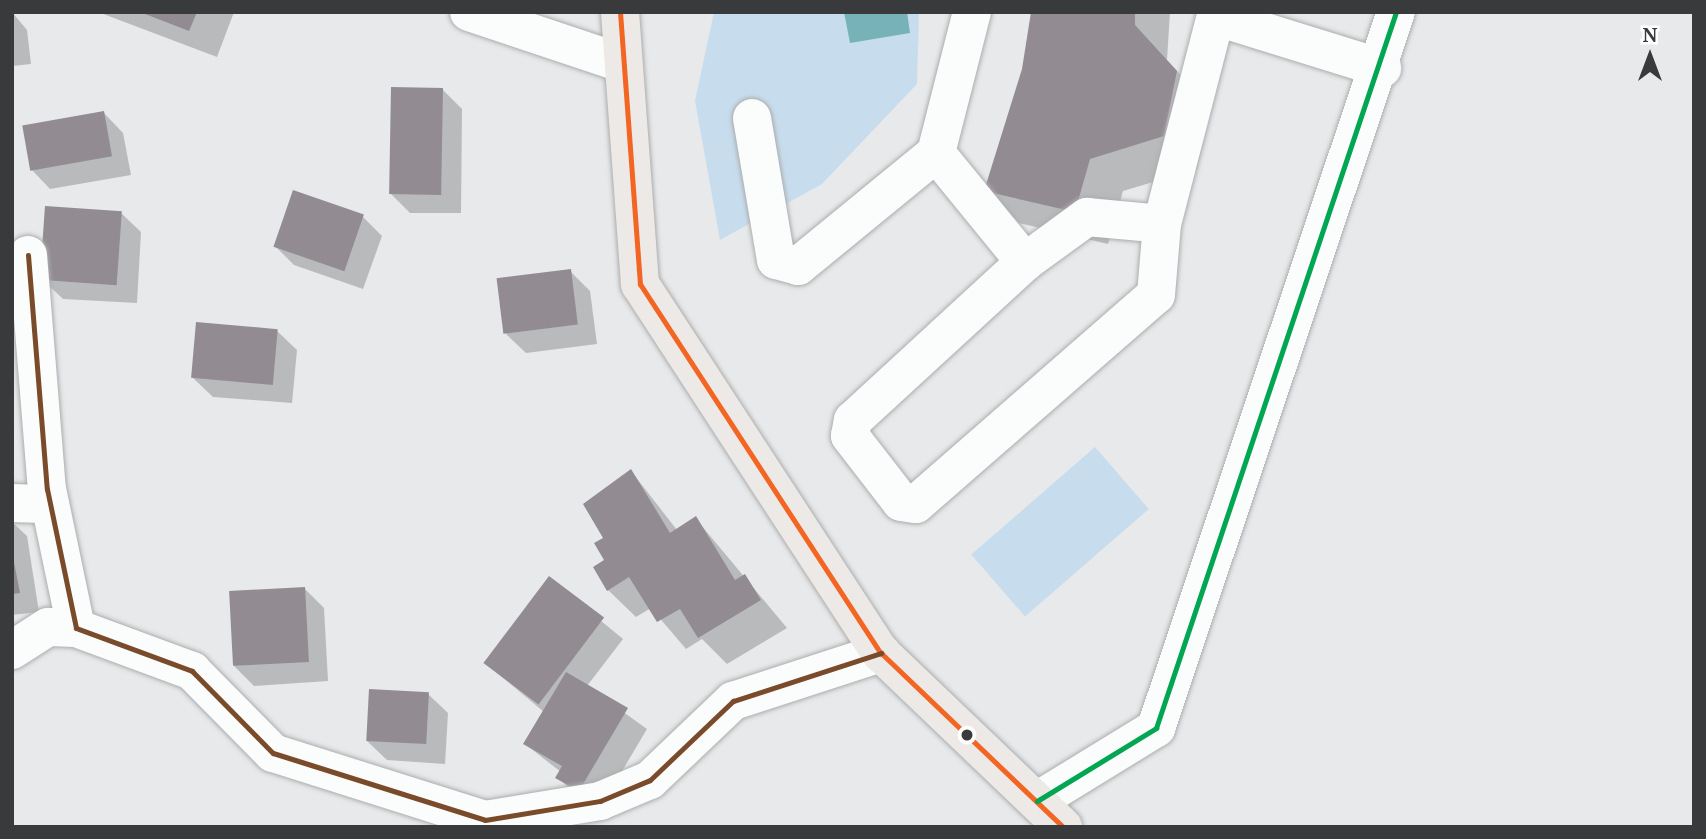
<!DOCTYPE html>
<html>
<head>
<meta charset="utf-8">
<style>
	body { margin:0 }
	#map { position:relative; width:1706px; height:839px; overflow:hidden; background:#e7e9eb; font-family:"Noto Serif",serif }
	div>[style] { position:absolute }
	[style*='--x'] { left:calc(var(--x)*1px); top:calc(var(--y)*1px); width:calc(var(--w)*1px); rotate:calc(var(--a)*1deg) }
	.green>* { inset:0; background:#c7ddee; transform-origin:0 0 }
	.water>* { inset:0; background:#78b2b9 }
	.shadow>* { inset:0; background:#0003 }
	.building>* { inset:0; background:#928b92; transform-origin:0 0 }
	.roads { filter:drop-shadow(0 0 2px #acadae) drop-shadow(0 0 2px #acadae) }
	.minor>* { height:38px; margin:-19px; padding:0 19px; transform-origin:19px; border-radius:19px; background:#fbfcfc }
	.major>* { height:38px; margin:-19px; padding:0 19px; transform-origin:19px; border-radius:19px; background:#ede9e6 }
	.bus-1>* { height:5px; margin:-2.5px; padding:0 2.5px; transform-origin:2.5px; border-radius:2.5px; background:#f26522 }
	.bus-2>* { height:5px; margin:-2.5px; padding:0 2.5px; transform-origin:2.5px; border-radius:2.5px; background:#7a4b2a }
	.bus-3>* { height:5px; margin:-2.5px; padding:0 2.5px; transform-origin:2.5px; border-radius:2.5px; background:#00a651 }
	.dots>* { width:19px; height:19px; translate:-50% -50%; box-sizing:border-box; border:4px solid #fff; border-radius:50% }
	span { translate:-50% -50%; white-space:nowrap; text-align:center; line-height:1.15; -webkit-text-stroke:7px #fff; paint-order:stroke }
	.frame { position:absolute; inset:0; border:14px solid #383a3b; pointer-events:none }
	.north { position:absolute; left:1615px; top:21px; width:70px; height:70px; -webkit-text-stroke:5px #fff; paint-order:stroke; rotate:0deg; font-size:19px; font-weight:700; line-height:28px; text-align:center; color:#383a3b }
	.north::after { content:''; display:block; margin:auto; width:24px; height:32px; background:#383a3b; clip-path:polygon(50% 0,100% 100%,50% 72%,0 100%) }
</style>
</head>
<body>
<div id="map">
	<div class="green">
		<div style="clip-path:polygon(714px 12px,919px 12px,917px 84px,822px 184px,720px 240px,695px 101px)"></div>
		<div style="left:1095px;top:447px;width:82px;height:164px;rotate:49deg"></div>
	</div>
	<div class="water">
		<div style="clip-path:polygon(844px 12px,907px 12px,910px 33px,850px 43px)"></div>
	</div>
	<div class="shadow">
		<div style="clip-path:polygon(12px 12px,27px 30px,31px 64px,12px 66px)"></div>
		<div style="clip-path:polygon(98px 12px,234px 12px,217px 57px)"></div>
		<div style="clip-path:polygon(1033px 12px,1170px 12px,1167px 60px,1209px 106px,1197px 169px,1123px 191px,1108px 244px,1019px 223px,986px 190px,1023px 69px)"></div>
		<div style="clip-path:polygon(442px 89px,462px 109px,461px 213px,410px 213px,390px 193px)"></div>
		<div style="clip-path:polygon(104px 113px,123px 133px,131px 175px,50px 189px,31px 169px)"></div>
		<div style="clip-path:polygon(121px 213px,141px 232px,137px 303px,63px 299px,43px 280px)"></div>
		<div style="clip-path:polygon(363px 217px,382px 236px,363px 289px,294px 265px,274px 245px)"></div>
		<div style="clip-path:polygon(570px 271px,590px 291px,597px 344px,526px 353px,506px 334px)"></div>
		<div style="clip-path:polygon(277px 331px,297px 350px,292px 403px,213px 397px,193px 378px)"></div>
		<div style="clip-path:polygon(631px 471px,677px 530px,696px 519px,787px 628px,727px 664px,702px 639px,686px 649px,651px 608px,636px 617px,608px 590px,605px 539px)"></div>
		<div style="clip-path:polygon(12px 522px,27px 536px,39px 612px,12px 615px)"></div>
		<div style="clip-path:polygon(549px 578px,623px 639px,587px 686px,647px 729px,599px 810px,577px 797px,558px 777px,561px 772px,525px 744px,544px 712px,485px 663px)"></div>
		<div style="clip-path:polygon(304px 588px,324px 608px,328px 681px,254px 686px,234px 666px)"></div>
		<div style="clip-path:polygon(428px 694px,448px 713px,445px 764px,387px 760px,367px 741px)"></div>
	</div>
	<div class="building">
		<div style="clip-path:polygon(140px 12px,197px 12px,189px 31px)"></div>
		<div style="clip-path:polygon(1031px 12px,1135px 12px,1135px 25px,1177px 71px,1164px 136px,1090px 159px,1075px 212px,984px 191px,1022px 69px)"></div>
		<div style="left:391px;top:87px;width:52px;height:107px;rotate:1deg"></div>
		<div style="left:104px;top:111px;width:46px;height:83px;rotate:80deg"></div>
		<div style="left:293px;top:190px;width:75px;height:60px;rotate:19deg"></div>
		<div style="left:45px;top:206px;width:77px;height:74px;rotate:4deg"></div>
		<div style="left:571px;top:269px;width:56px;height:75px;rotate:83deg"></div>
		<div style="left:196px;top:322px;width:82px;height:56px;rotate:5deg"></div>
		<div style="clip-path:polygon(631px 469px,670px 533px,696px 516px,735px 580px,745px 574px,761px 600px,698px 638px,680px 609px,657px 622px,629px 577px,607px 591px,593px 567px,604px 560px,594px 543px,603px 538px,583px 504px)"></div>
		<div style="clip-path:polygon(12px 552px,20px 593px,12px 594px)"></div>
		<div style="left:549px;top:576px;width:69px;height:109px;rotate:37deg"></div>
		<div style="left:305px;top:587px;width:75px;height:76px;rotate:87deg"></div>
		<div style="clip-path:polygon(566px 672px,628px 708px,579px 791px,555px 778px,562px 766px,523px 744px)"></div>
		<div style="left:369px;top:689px;width:60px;height:52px;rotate:3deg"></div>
	</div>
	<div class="roads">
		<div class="minor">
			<div style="--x:469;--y:12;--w:160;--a:18.5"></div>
			<div style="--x:1217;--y:17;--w:173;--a:17.2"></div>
			<div style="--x:752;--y:118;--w:144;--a:80.4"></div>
			<div style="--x:776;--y:260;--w:23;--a:15"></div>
			<div style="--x:798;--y:266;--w:178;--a:-39.3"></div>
			<div style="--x:936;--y:153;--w:146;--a:-75.7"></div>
			<div style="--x:936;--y:153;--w:141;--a:50.8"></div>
			<div style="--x:1025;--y:262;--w:234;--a:137.4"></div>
			<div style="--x:853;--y:420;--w:16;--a:101"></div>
			<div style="--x:850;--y:436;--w:83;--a:52.3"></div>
			<div style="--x:901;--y:502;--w:15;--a:8"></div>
			<div style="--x:916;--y:504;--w:318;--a:-41.1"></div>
			<div style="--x:1156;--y:295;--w:71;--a:-85.2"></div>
			<div style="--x:28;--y:255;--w:235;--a:85.4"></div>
			<div style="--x:47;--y:489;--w:142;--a:78.2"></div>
			<div style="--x:76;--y:628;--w:124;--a:20.3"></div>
			<div style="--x:192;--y:671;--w:115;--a:45.4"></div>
			<div style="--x:273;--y:753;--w:222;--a:17.5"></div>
			<div style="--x:485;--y:820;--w:117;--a:-9.4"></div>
			<div style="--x:600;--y:801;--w:54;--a:-22.8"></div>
			<div style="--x:650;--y:780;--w:115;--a:-43.6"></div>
			<div style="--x:733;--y:701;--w:156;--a:-18"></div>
			<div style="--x:1025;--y:262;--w:77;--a:-36"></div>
			<div style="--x:1087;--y:217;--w:75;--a:5.3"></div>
			<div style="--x:1162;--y:224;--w:219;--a:-75.5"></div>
			<div style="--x:12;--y:503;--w:38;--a:2"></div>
			<div style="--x:12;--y:650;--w:43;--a:-32.6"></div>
			<div style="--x:48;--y:627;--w:28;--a:2"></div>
			<div style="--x:1037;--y:801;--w:140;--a:-31.5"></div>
			<div style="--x:1156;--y:728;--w:755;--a:-71.47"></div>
		</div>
		<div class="major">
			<div style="--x:620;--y:12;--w:273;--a:85.8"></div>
			<div style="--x:640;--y:284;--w:441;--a:56.9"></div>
			<div style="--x:881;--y:653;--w:252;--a:43.7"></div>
		</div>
	</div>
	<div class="bus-1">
		<div style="--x:620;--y:12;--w:273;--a:85.8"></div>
		<div style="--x:640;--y:284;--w:441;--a:56.9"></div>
		<div style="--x:881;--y:653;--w:252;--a:43.7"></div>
	</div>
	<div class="bus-2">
		<div style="--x:28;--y:255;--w:235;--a:85.4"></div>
		<div style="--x:47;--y:489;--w:142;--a:78.2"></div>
		<div style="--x:76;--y:628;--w:124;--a:20.3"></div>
		<div style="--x:192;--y:671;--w:115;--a:45.4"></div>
		<div style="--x:273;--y:753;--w:222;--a:17.5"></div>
		<div style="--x:485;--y:820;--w:117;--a:-9.4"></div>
		<div style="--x:600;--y:801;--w:54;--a:-22.8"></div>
		<div style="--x:650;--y:780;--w:115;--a:-43.6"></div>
		<div style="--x:733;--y:701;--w:156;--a:-18"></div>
	</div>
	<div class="bus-3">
		<div style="--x:1037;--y:801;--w:140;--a:-31.5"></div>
		<div style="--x:1156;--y:728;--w:755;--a:-71.47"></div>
	</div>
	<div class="dots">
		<div style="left:967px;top:735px;background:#383a3b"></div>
	</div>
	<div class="frame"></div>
	<div class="north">N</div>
</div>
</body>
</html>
